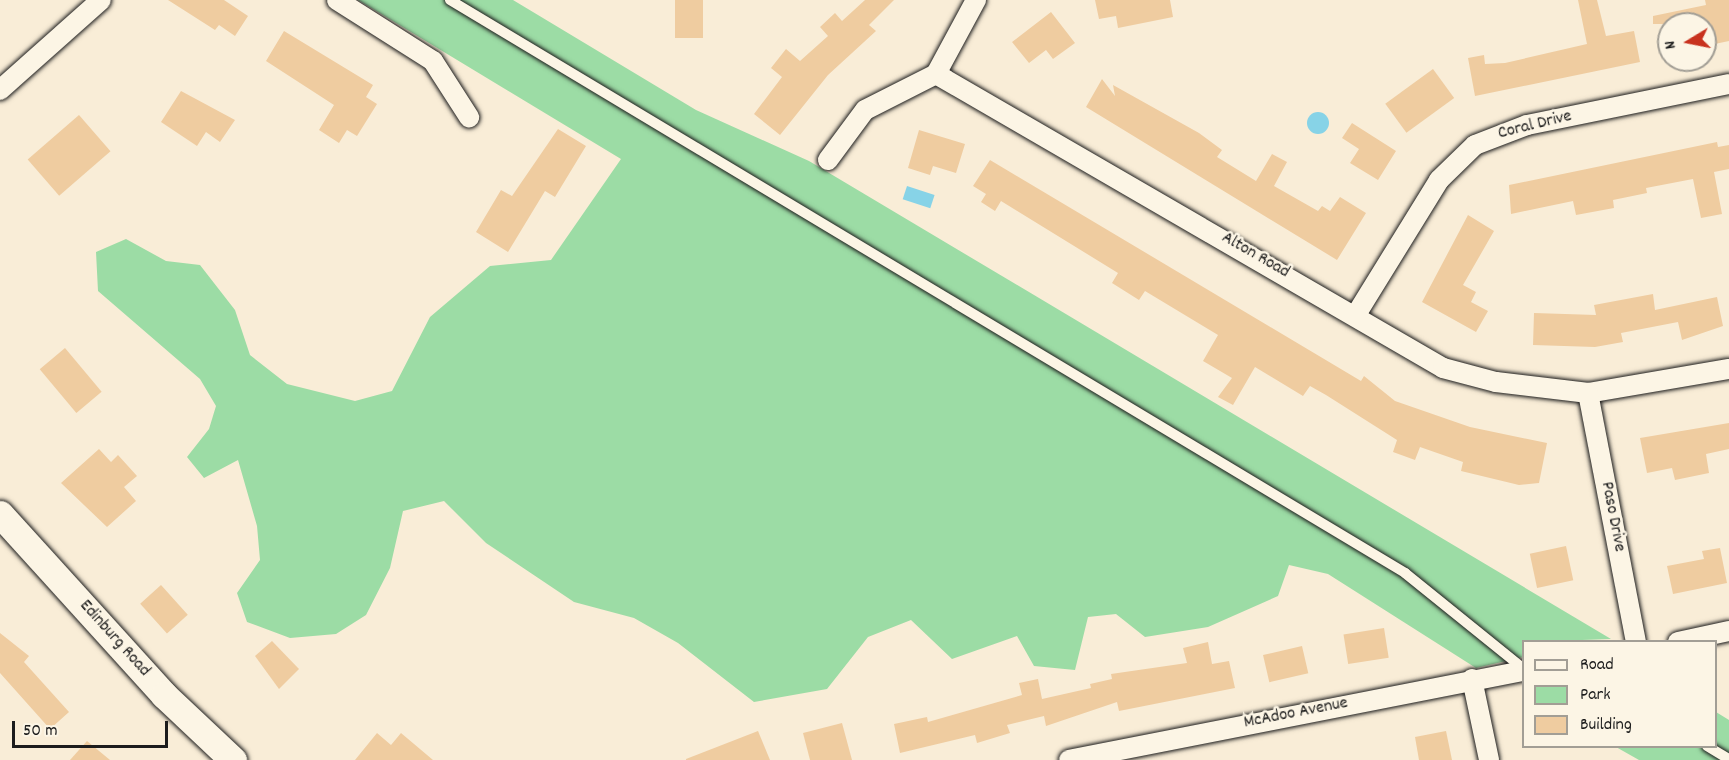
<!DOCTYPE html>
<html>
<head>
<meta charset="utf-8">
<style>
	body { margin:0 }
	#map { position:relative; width:1729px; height:760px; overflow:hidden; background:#f9edd7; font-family:Dekko,sans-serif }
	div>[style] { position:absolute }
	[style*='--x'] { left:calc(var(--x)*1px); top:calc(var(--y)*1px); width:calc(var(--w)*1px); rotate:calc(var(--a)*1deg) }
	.green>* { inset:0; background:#9cdca5 }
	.water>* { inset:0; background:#87d3e7; transform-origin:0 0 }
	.round { border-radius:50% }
	.building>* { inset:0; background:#efcca0; transform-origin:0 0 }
	.roads { filter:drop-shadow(0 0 2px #1c1c1c) drop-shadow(0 0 2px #1c1c1c) }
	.service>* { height:10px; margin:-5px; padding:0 5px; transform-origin:5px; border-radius:5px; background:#fcf5e5 }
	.minor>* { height:20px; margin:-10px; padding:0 10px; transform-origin:10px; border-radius:10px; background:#fcf5e5 }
	.secondary>* { height:27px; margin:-13.5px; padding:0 13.5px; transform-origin:13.5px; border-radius:13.5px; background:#fcf5e5 }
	span { translate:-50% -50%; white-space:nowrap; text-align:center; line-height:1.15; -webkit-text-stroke:5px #fcf5e5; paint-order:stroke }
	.street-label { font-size:18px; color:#1c1c1c }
	.legend { position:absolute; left:1522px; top:640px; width:195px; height:108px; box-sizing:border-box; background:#fcf5e5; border:2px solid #a29e95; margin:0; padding:8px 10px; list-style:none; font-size:18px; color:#1c1c1c }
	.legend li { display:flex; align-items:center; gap:12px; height:30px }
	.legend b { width:30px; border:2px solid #a29e95 }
	.north { position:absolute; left:1657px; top:12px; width:60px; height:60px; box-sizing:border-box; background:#fcf5e5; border:2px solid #a29e95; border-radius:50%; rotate:260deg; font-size:16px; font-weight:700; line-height:24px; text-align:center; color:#1c1c1c }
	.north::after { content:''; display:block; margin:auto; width:21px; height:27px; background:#c8321e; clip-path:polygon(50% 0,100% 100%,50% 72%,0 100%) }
	.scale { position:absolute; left:12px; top:721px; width:156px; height:27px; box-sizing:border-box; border:3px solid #1c1c1c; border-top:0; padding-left:8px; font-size:18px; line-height:21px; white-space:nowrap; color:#1c1c1c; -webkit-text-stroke:4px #fcf5e5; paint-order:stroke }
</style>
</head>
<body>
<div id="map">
	<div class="green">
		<div style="clip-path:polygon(358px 0,513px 0,696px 110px,809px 161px,1611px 639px,1524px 642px,1523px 657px,1476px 668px,1328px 574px,1289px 565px,1278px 596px,1208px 627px,1145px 637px,1116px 614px,1088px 617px,1075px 670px,1034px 666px,1017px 636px,952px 659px,911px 620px,868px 637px,827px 689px,754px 702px,678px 643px,634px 618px,574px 602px,486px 543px,444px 501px,403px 511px,390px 568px,366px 615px,336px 634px,290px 638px,247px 622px,237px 593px,260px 560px,257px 526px,238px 460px,204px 478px,187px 457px,209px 429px,216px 406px,200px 379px,98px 291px,96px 252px,126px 239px,166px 261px,200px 265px,235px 310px,250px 355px,287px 384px,355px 401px,392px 391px,430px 317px,490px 266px,551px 260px,621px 159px)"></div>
		<div style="clip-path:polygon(1716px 712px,1729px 720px,1729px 760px,1639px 760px,1616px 747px,1716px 746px)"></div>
	</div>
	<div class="water">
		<div class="round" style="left:1307px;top:112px;width:22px;height:22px"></div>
		<div style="left:907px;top:186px;width:29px;height:14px;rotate:18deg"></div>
	</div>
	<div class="building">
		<div style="clip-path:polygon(168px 0,224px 0,248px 16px,235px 36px,219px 25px,215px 30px)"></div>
		<div style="left:675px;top:0;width:28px;height:38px"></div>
		<div style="clip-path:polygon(865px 0,894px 0,869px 25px,876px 31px,828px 75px,780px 135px,754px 114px,782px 77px,771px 68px,786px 49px,800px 61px,828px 36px,820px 27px,835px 13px,842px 21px)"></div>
		<div style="clip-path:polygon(1095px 0,1170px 0,1173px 17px,1118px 28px,1116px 16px,1099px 19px)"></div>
		<div style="clip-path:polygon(1578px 0,1597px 0,1606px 36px,1634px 31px,1640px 62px,1475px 96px,1468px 58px,1484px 55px,1485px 64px,1505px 63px,1587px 44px)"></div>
		<div style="clip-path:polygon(1705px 0,1729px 0,1729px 41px,1705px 46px,1705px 24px,1653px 24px,1653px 16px,1706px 5px)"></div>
		<div style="clip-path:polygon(1051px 12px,1075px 43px,1053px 59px,1046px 50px,1029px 63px,1012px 42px)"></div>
		<div style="clip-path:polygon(284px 31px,373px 85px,366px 97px,377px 104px,357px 136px,347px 130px,339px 143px,319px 130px,334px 105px,266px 61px)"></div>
		<div style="left:1433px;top:69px;width:36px;height:59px;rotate:54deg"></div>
		<div style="clip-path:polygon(1102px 79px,1115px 96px,1113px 85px,1199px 133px,1222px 150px,1217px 157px,1256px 181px,1272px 154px,1287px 162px,1274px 186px,1318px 211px,1322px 206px,1330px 211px,1340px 197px,1366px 213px,1337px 260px,1086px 107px)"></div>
		<div style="clip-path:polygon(181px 91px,235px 120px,220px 142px,206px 132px,197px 146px,161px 122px)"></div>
		<div style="left:79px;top:115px;width:48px;height:68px;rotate:49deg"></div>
		<div style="clip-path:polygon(1352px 123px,1396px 151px,1378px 180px,1350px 163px,1359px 149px,1342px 138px)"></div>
		<div style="clip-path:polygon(558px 129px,586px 146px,555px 197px,545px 191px,508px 252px,476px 232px,501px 190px,512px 196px)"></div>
		<div style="clip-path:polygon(919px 130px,965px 144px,956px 173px,933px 166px,930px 175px,908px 168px)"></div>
		<div style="clip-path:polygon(1717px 142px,1718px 147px,1729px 145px,1729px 169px,1714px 172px,1722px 214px,1701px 218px,1693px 179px,1646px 188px,1647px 193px,1613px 200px,1614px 208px,1576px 215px,1573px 201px,1511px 214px,1509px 185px)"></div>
		<div style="clip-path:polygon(990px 160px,1361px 381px,1364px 376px,1395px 401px,1470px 427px,1547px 443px,1539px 483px,1519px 485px,1461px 471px,1463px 462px,1420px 447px,1415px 460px,1393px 452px,1397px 440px,1326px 395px,1310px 386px,1303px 396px,1255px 367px,1233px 405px,1218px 397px,1232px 378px,1203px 361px,1218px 335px,1145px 291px,1139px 300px,1112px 283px,1118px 273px,1001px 201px,995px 211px,981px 202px,986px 194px,973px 186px)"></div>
		<div style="clip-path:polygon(1468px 215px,1494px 231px,1463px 285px,1476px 292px,1471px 302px,1488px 311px,1476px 332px,1422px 302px)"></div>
		<div style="clip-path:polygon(1653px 294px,1655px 310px,1717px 297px,1723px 326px,1682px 340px,1678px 322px,1621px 333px,1623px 342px,1595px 347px,1533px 345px,1534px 313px,1596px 315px,1594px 305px)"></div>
		<div style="left:65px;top:348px;width:57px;height:33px;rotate:50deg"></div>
		<div style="clip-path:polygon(1729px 423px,1729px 449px,1706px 454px,1709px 473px,1675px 480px,1672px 468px,1647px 473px,1640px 438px)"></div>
		<div style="clip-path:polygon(99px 449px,111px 462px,118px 455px,137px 476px,124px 487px,136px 501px,107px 527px,61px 483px)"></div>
		<div style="left:1566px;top:546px;width:35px;height:37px;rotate:78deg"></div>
		<div style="clip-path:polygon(1720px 548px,1727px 583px,1673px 594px,1667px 566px,1704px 559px,1702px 551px)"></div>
		<div style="left:161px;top:585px;width:40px;height:28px;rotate:48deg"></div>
		<div style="left:1384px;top:628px;width:30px;height:41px;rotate:81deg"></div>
		<div style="clip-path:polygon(0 633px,29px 656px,24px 662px,69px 712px,50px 729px,0 673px)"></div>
		<div style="clip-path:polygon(272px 641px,299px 669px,279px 689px,255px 656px)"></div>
		<div style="clip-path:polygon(1208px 642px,1212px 664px,1229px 661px,1235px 688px,1119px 711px,1117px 702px,1046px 726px,1044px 716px,1007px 725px,1010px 733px,977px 743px,975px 735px,900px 753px,894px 724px,927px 717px,928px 722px,1022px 695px,1019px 683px,1038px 679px,1042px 699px,1091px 688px,1090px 684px,1112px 679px,1111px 674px,1187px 663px,1183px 648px)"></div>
		<div style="left:1302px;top:646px;width:28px;height:40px;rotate:77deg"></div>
		<div style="clip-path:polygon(842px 723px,852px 760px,810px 760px,803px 733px)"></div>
		<div style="clip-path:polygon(758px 731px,770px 760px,686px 760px,686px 759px)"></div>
		<div style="clip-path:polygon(1446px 731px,1452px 760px,1419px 760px,1415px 737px)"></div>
		<div style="clip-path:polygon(377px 733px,391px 745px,401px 733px,433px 760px,355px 760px)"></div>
		<div style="clip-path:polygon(87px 741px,110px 760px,70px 760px)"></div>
	</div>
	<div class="roads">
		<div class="service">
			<div style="--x:450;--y:0;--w:1114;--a:30.96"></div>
			<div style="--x:1405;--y:573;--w:153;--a:38.9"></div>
			<div style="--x:1707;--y:746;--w:26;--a:31"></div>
		</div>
		<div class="minor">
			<div style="--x:337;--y:0;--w:114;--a:32.4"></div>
			<div style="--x:433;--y:61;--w:67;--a:57.3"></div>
			<div style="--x:936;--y:74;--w:586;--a:30.11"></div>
			<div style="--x:1443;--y:368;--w:55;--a:14.8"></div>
			<div style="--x:1496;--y:382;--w:93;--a:6.8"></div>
			<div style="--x:1588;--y:393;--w:143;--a:-9.7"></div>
			<div style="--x:936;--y:74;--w:84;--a:-61.6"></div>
			<div style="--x:0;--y:90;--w:135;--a:-41.7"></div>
			<div style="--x:828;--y:160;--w:62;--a:-53.5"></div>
			<div style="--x:865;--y:110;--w:80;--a:-26.9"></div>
			<div style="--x:1357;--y:313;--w:156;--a:-58.3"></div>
			<div style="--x:1439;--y:180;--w:50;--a:-44.2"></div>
			<div style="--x:1475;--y:145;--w:56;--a:-21"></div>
			<div style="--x:1527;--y:125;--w:206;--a:-11.5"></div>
			<div style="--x:1588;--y:393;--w:254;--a:79.1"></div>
			<div style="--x:1678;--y:642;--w:52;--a:-12.2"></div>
			<div style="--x:1472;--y:679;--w:83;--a:78.1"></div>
			<div style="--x:1069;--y:760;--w:464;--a:-11.1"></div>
		</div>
		<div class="secondary">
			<div style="--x:0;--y:514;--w:244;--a:47.8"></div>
			<div style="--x:164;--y:695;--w:95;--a:43.3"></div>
		</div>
	</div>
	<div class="street-label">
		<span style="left:1535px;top:126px;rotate:-14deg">Coral Drive</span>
		<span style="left:1255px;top:256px;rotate:30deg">Alton Road</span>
		<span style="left:1612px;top:517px;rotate:79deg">Paso Drive</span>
		<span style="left:114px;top:639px;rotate:48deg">Edinburg Road</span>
		<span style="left:1296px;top:714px;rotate:-11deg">McAdoo Avenue</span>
	</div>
	<ul class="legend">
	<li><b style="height:8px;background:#fcf5e5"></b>Road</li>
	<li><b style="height:16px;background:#9cdca5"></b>Park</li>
	<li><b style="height:16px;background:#efcca0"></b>Building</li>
	</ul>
	<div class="north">N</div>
	<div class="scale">50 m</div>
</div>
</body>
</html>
